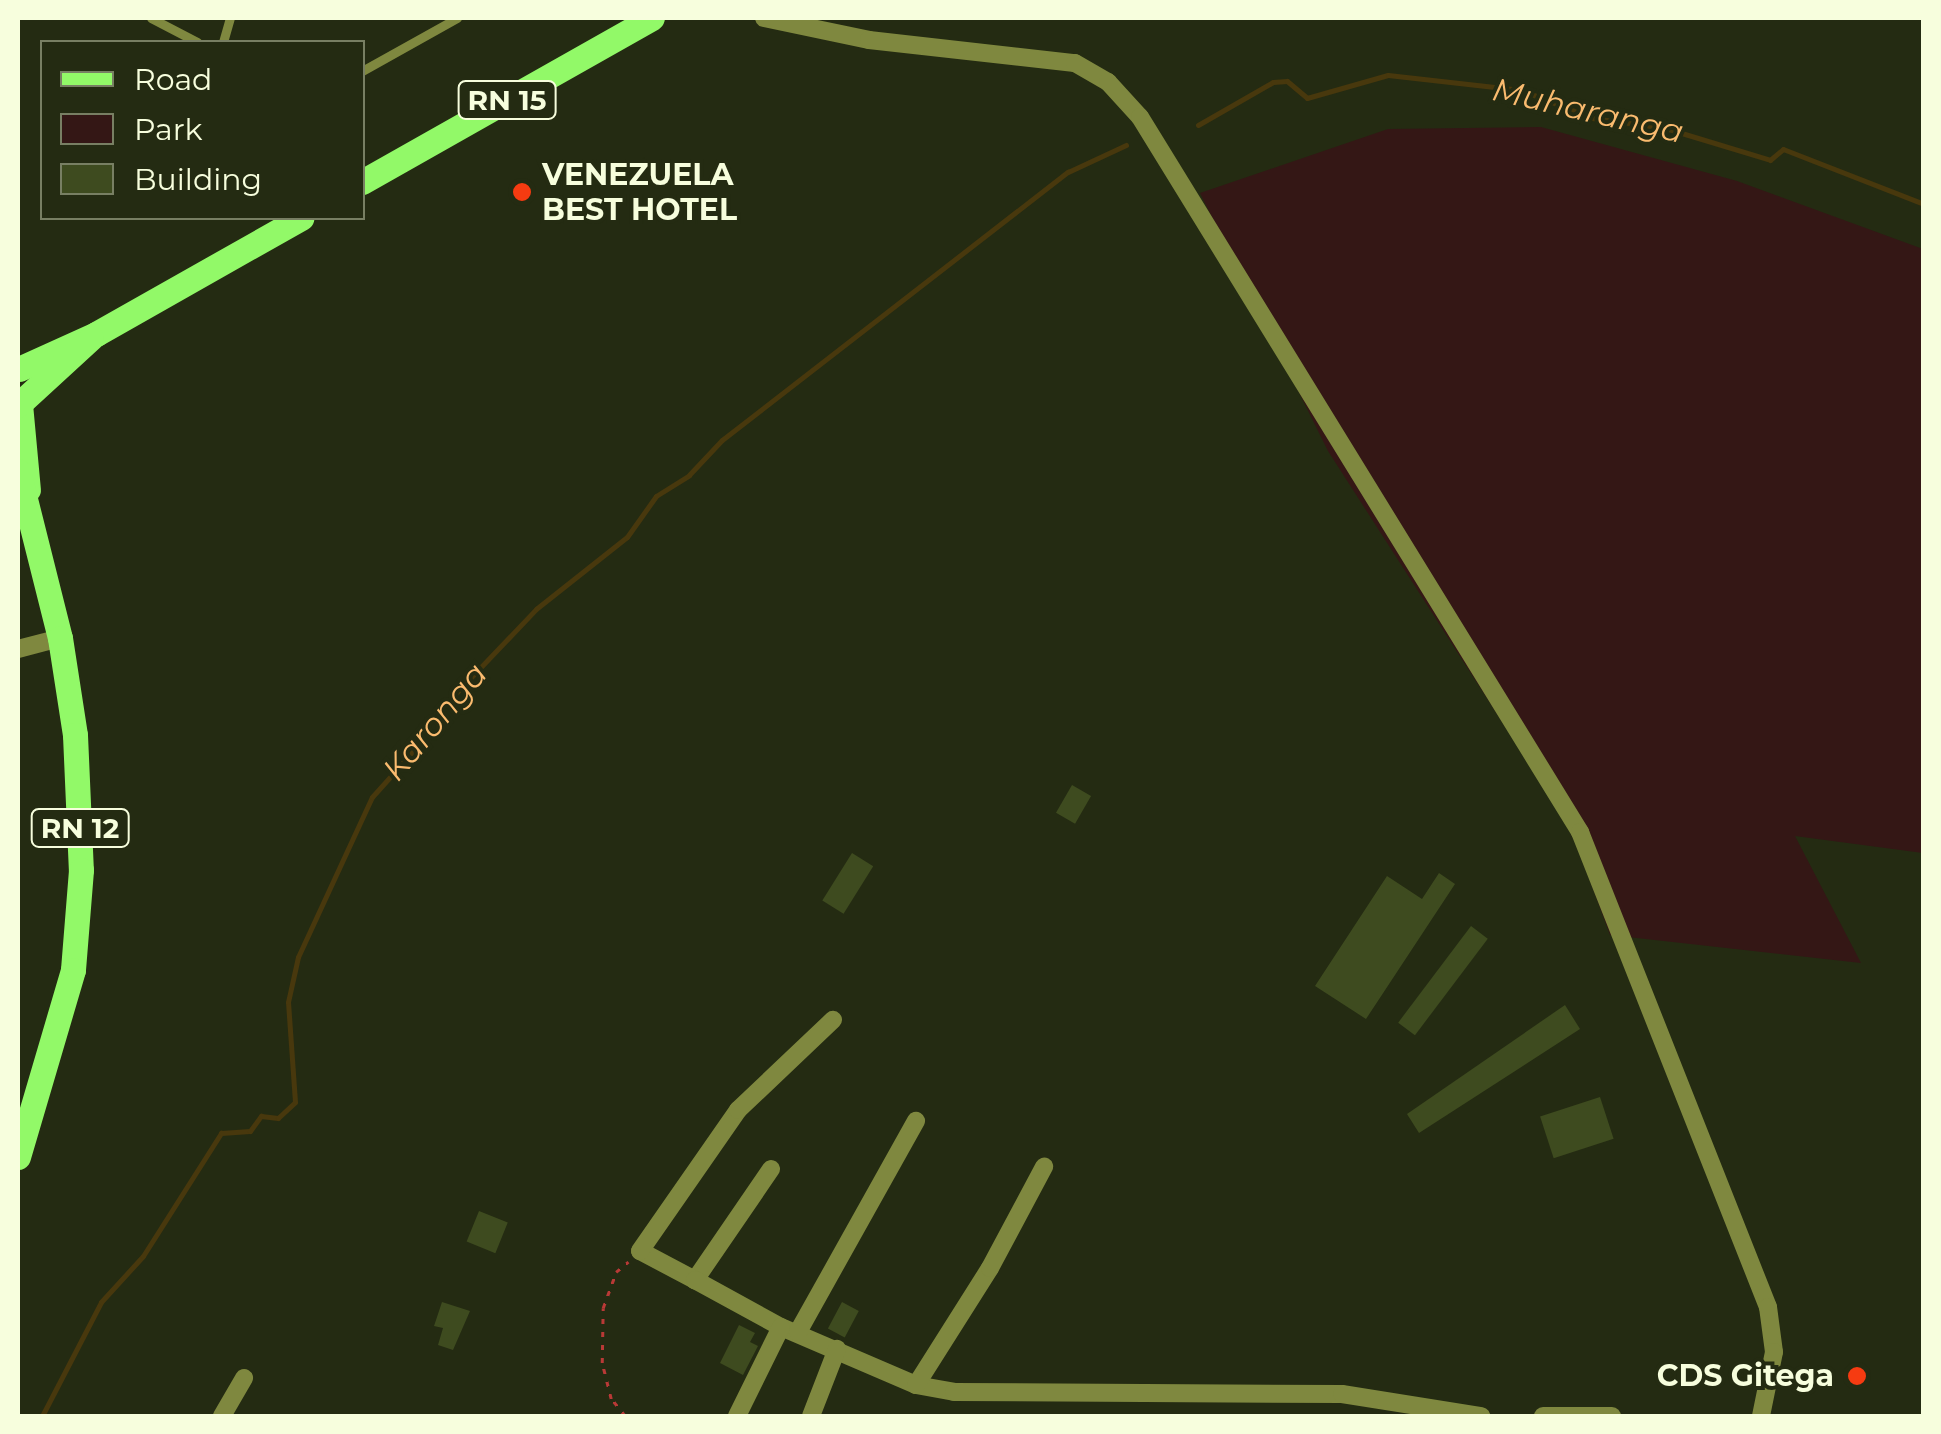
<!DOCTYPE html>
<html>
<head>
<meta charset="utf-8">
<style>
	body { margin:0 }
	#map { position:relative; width:1941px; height:1434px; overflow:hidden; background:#242b12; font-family:Montserrat,sans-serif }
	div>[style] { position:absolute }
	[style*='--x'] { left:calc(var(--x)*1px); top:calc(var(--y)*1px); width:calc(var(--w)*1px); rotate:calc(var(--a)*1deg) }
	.green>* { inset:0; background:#341715 }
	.stream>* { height:5px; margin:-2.5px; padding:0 2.5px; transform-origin:2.5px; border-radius:2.5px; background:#48380d }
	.building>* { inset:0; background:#3e4b1f; transform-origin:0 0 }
	.path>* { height:2.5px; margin-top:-1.25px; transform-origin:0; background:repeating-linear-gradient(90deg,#b93936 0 5px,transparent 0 13px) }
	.lane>* { height:9px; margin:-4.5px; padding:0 4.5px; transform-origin:4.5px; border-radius:4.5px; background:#7f883f }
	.street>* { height:18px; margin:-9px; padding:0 9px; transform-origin:9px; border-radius:9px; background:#7f883f }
	.primary>* { height:25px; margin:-12.5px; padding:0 12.5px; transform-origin:12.5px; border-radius:12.5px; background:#92f968 }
	.dots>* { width:28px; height:28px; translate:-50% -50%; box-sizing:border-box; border:5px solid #242b12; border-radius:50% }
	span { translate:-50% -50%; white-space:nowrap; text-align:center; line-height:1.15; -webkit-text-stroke:8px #242b12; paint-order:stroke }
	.shield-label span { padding:2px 8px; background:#242b12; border:2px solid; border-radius:8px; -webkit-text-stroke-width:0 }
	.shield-label { font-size:28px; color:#f7fedd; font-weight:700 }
	.poi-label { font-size:30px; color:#f7fedd; font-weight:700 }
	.left { translate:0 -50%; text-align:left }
	.right { translate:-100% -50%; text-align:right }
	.water-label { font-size:32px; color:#fabb6f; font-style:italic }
	.frame { position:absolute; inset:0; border:20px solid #f7fedd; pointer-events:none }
	.legend { position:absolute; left:40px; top:40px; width:325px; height:180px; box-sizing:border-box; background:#242b12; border:2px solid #787f63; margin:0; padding:12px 18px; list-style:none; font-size:30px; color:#f7fedd }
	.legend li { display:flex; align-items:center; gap:20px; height:50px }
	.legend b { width:50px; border:2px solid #787f63 }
</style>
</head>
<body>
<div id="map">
	<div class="green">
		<div style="clip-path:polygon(1541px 127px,1737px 181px,1923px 249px,1923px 853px,1795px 836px,1861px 963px,1610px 935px,1571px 829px,1328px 451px,1200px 193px,1388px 129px)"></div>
	</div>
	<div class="stream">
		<div style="--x:1198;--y:125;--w:86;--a:-29.8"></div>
		<div style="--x:1273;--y:82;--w:14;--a:-4"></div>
		<div style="--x:1287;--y:81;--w:26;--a:40"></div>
		<div style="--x:1307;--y:98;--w:84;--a:-15.9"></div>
		<div style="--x:1388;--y:75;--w:134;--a:6.4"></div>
		<div style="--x:1521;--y:90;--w:76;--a:21.5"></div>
		<div style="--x:1592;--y:118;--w:74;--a:7.8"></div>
		<div style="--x:1665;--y:128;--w:110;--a:16.9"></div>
		<div style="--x:1770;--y:160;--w:17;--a:-40"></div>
		<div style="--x:1783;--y:149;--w:151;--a:21.3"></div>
		<div style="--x:42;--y:1416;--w:128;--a:-62.6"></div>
		<div style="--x:101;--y:1302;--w:62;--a:-47.6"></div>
		<div style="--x:143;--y:1256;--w:146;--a:-57.6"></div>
		<div style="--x:221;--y:1133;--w:29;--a:-4"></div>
		<div style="--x:250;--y:1131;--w:19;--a:-54"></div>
		<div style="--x:261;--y:1116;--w:17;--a:7"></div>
		<div style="--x:278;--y:1118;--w:23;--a:-43"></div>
		<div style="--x:295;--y:1102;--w:100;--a:-94"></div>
		<div style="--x:288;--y:1002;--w:46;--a:-77.5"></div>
		<div style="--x:298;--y:957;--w:176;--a:-65.2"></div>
		<div style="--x:372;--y:797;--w:64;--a:-48.1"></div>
		<div style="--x:415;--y:749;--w:17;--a:-77"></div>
		<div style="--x:419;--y:732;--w:170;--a:-46.4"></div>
		<div style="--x:536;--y:609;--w:116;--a:-38.4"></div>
		<div style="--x:627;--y:537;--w:50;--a:-54.7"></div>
		<div style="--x:656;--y:496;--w:39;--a:-32"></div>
		<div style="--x:689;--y:475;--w:48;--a:-46.7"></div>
		<div style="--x:722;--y:440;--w:438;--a:-37.8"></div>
		<div style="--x:1068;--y:172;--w:64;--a:-25"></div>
	</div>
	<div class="building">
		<div style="left:1072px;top:785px;width:22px;height:32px;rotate:30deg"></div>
		<div style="left:852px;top:853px;width:25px;height:56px;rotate:32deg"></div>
		<div style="clip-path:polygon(1439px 873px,1455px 884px,1366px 1019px,1315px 986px,1387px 876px,1422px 899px)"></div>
		<div style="left:1471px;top:926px;width:21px;height:121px;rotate:37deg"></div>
		<div style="clip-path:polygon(1565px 1005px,1580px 1029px,1419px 1133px,1407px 1114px)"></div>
		<div style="left:1600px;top:1097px;width:44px;height:63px;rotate:72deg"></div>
		<div style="left:479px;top:1211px;width:31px;height:33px;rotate:22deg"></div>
		<div style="clip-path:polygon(442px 1302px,470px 1311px,453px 1350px,438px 1345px,443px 1328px,434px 1326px)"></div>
		<div style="left:842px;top:1302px;width:19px;height:30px;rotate:28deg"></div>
		<div style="clip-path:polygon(739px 1325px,755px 1333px,750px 1342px,758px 1346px,743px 1375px,720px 1363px)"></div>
	</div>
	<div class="path">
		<div style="--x:625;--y:1416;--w:22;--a:-129"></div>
		<div style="--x:611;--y:1399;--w:37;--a:-104"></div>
		<div style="--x:602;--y:1363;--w:55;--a:-89"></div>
		<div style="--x:603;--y:1308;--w:38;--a:-70"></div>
		<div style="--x:616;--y:1272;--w:16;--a:-40"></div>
	</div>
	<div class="lane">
		<div style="--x:151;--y:18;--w:52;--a:27.6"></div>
		<div style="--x:223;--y:42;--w:25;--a:-74"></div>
		<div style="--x:362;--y:71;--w:109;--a:-29.2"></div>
	</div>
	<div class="street">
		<div style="--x:764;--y:18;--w:107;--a:11.8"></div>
		<div style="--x:869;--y:40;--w:207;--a:6.4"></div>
		<div style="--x:1075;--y:63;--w:38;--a:30"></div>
		<div style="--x:1108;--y:82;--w:47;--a:47.6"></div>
		<div style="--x:1140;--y:117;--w:840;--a:58.39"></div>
		<div style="--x:1580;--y:832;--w:511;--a:68.41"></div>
		<div style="--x:1768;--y:1307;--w:45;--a:82.4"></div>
		<div style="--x:1774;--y:1352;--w:65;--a:101.5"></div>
		<div style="--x:18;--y:649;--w:43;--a:-14.7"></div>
		<div style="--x:771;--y:1169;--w:135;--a:124.4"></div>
		<div style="--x:695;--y:1280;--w:62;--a:-152.2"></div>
		<div style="--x:640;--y:1251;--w:172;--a:-55.2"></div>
		<div style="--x:738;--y:1110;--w:131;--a:-43.5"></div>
		<div style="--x:695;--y:1280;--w:98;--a:28.7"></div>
		<div style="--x:781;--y:1327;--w:147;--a:23.2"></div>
		<div style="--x:916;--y:1385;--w:39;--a:10"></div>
		<div style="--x:954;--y:1392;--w:388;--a:0.3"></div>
		<div style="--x:1342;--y:1394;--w:141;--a:9"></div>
		<div style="--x:798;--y:1332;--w:242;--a:-60.8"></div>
		<div style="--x:916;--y:1385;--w:138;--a:-57.7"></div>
		<div style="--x:990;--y:1268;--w:115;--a:-61.9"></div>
		<div style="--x:222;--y:1416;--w:44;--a:-59.9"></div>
		<div style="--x:737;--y:1416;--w:99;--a:-63.7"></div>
		<div style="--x:811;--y:1416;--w:72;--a:-68.8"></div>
		<div style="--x:1543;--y:1416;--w:69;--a:0"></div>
	</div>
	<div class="primary">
		<div style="--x:362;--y:182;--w:333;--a:-29.5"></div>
		<div style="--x:19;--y:369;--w:85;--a:-24.4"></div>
		<div style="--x:96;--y:334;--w:236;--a:-29.5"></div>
		<div style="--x:20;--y:404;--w:86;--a:84.7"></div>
		<div style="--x:18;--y:405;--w:99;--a:-42.5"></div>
		<div style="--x:18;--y:471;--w:172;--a:75.9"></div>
		<div style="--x:60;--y:638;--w:98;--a:81.2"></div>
		<div style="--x:75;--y:735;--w:135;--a:87.5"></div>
		<div style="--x:81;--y:870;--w:100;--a:94.6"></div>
		<div style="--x:73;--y:970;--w:195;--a:106.4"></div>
	</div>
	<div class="dots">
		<div style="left:522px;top:192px;background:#f63b11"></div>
		<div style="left:1857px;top:1376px;background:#f63b11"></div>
	</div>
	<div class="shield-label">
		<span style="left:507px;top:100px">RN 15</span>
		<span style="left:80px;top:828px">RN 12</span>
	</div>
	<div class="poi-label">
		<span class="left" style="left:542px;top:192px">VENEZUELA<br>BEST HOTEL</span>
		<span class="right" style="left:1834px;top:1376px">CDS Gitega</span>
	</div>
	<div class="water-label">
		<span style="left:1588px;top:111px;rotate:13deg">Muharanga</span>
		<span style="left:435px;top:722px;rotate:-50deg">Karonga</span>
	</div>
	<div class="frame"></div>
	<ul class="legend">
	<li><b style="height:12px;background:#92f968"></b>Road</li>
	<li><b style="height:28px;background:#341715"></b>Park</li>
	<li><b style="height:28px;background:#3e4b1f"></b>Building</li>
	</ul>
</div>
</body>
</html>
